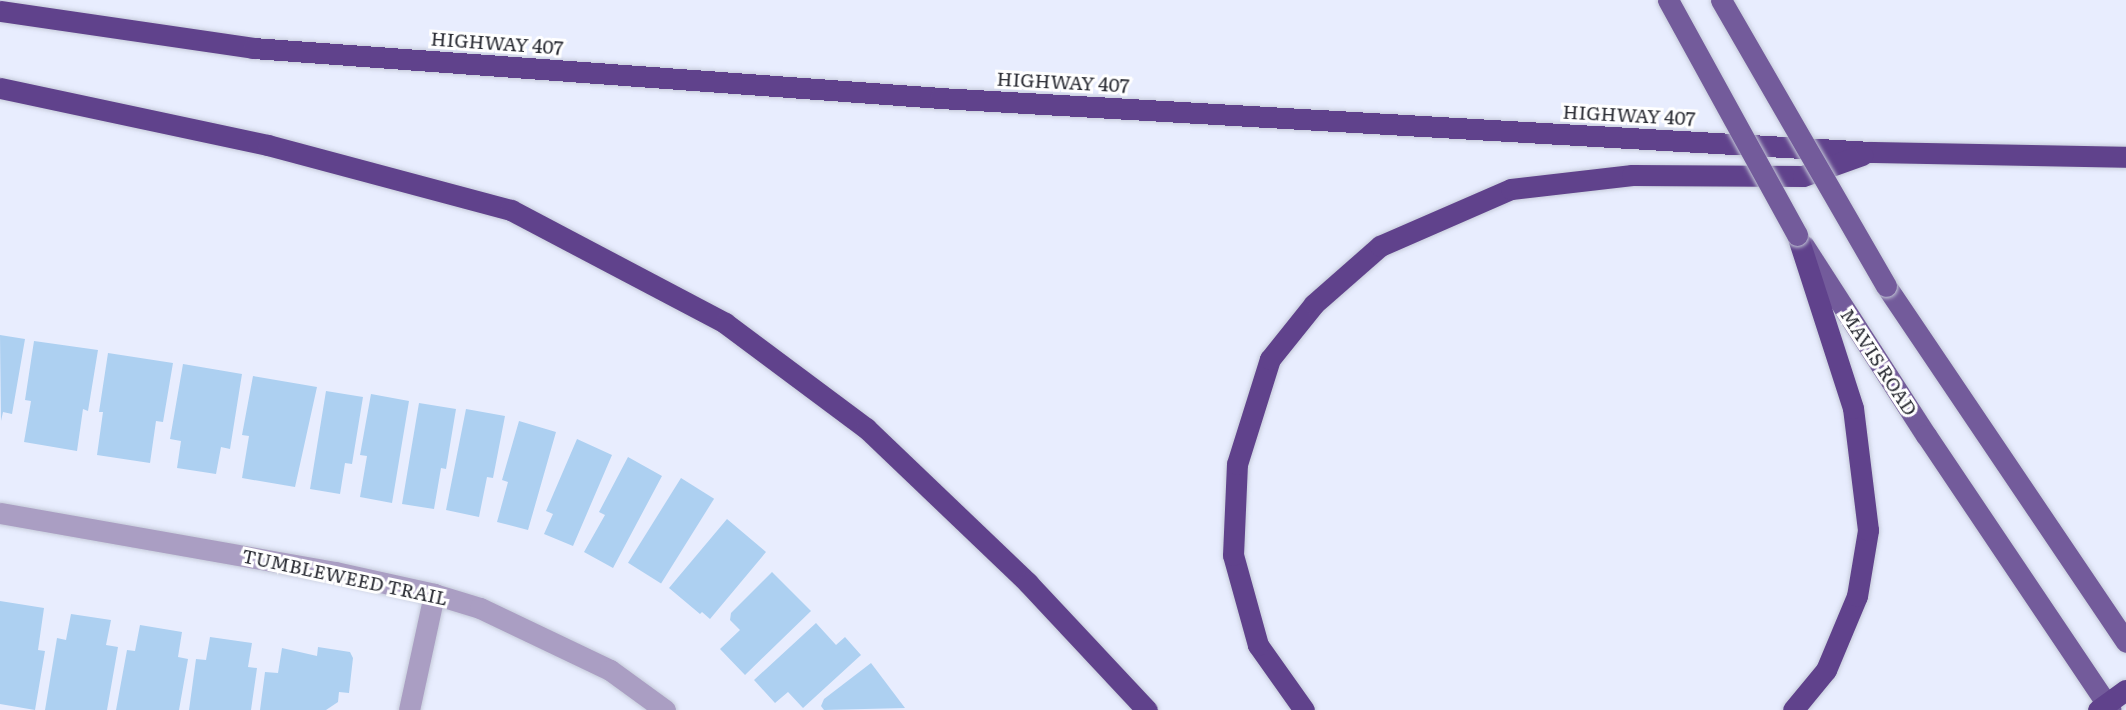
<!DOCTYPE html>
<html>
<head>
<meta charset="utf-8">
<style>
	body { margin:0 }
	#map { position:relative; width:2126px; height:710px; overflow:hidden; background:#e8edfe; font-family:Literata,serif }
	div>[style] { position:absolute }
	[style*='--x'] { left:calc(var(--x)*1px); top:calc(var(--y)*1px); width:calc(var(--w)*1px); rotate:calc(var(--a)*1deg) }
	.building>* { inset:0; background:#add0f1; transform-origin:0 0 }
	.roads { filter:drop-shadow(0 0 2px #c5cad9) drop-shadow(0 0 2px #c5cad9) }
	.minor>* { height:21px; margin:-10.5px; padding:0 10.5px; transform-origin:10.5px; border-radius:10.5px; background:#aa9ec3 }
	.major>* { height:21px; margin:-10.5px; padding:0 10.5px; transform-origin:10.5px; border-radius:10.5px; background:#735b9b }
	.highway>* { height:21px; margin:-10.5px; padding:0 10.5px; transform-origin:10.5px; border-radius:10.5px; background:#60428c }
	.bridges { filter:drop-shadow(0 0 2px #c5cad9) drop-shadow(0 0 2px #c5cad9) }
	.major-bridge>* { height:21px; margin:-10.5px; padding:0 10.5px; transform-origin:10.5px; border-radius:10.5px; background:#735b9b }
	span { translate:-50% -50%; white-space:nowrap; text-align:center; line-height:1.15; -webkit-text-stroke:6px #fff; paint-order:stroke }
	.street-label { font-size:19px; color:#282a32 }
</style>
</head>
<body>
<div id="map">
	<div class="building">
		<div style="clip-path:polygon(0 335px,25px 339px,12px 414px,3px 412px,1px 421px)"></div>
		<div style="clip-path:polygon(34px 341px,98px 350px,88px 411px,83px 409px,77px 451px,24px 442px,31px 401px,25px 400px)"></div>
		<div style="clip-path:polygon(108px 353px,173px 363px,163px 422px,156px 421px,150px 463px,97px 455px,103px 412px,99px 412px)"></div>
		<div style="clip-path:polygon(183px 364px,242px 374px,230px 449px,221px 447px,216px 474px,177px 468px,181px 441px,170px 439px)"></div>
		<div style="clip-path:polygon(253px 376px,317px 387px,295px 487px,242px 478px,249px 436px,242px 435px)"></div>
		<div style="clip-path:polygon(326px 391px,363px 397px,352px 464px,345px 463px,340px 494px,310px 489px)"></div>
		<div style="clip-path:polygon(371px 394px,409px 401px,392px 503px,360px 497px,367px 456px,360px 455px)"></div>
		<div style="clip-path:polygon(419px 403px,456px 409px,446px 469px,441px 468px,434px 509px,402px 504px)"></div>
		<div style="clip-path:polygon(466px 409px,505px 416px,493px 478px,487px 477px,479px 517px,446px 510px)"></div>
		<div style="clip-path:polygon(519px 421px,556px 432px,528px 530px,497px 522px,508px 482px,502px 480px)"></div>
		<div style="clip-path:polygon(577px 439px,612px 455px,573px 546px,544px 534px,553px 514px,546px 511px)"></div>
		<div style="clip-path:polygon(628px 457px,662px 476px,613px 568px,584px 552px,605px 515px,599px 512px)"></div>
		<div style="left:681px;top:478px;width:39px;height:100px;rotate:32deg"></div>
		<div style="clip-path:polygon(727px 519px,766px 552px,710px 619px,702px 612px,700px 614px,669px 588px)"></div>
		<div style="clip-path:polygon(772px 572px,811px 611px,745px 675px,720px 649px,740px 630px,730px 620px,731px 613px)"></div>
		<div style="clip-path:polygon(0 601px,44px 608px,38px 650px,45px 651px,35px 710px,0 704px)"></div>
		<div style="clip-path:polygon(71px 614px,111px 620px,106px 645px,118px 647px,107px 710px,45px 710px,57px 638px,66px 640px)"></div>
		<div style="clip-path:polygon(816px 623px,836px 645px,845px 637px,861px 655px,803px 708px,788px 692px,775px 703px,754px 680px)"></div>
		<div style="clip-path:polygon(140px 625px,182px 632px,178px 657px,188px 659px,179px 710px,116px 710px,127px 650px,135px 651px)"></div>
		<div style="clip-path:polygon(210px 637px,252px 643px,248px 667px,257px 668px,251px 710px,189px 710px,196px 659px,206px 660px)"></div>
		<div style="clip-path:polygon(318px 647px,350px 652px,353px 658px,349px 693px,339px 692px,338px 702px,326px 710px,260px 710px,265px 672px,278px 673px,282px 648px,317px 656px)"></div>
		<div style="clip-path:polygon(871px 663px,905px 708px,824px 710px,821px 706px,824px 699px)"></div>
	</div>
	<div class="roads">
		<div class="minor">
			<div style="--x:0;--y:513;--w:340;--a:10"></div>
			<div style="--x:335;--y:572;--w:101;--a:12.5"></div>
			<div style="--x:434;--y:594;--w:48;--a:16.9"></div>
			<div style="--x:480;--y:608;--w:144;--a:25.5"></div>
			<div style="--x:610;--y:670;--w:68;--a:36"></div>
			<div style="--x:409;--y:710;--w:119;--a:-77.8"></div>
		</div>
		<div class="major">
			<div style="--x:1804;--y:246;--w:225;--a:57.2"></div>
			<div style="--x:1926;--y:435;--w:331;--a:56.1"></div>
			<div style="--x:1886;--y:286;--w:429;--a:56"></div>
		</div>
		<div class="highway">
			<div style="--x:0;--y:11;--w:256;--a:8.3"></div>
			<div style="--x:253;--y:48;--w:689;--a:4.16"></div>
			<div style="--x:940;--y:98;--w:933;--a:3.32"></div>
			<div style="--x:1871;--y:152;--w:255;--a:1.1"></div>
			<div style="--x:0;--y:88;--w:274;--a:12"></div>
			<div style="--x:268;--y:145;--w:252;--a:15"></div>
			<div style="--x:511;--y:210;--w:242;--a:27.8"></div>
			<div style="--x:725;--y:323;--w:176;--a:36.7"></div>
			<div style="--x:866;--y:428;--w:224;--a:43.7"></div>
			<div style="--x:1028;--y:583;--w:174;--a:46.9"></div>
			<div style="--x:1304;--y:710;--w:80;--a:-125.3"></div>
			<div style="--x:1258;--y:645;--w:93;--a:-105.5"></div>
			<div style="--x:1233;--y:555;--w:91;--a:-87.5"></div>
			<div style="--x:1237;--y:464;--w:110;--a:-72.6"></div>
			<div style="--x:1270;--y:359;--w:70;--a:-51.3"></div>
			<div style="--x:1314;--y:304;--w:88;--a:-41.3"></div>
			<div style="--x:1380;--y:246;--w:143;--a:-23.5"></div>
			<div style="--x:1511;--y:189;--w:122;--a:-6.6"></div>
			<div style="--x:1632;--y:175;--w:171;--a:0.3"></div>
			<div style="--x:1803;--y:176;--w:63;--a:-19.6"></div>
			<div style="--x:1793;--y:710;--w:52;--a:-50.5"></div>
			<div style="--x:1826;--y:670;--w:80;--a:-67.3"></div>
			<div style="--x:1857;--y:596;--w:67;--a:-80.5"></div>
			<div style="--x:1868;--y:530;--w:123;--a:-97"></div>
			<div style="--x:1853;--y:408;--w:182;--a:-107.9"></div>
			<div style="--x:2098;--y:710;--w:34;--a:-36"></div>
		</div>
	</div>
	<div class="bridges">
		<div class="major-bridge">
			<div style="--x:1668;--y:0;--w:268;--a:61.2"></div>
			<div style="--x:1721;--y:0;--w:330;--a:60"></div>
		</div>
	</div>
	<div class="street-label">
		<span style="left:497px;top:43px;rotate:4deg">HIGHWAY 407</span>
		<span style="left:1063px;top:82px;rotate:3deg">HIGHWAY 407</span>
		<span style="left:1629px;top:115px;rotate:3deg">HIGHWAY 407</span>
		<span style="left:1879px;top:362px;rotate:57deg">MAVIS ROAD</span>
		<span style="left:345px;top:577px;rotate:12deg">TUMBLEWEED TRAIL</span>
	</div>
</div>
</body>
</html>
